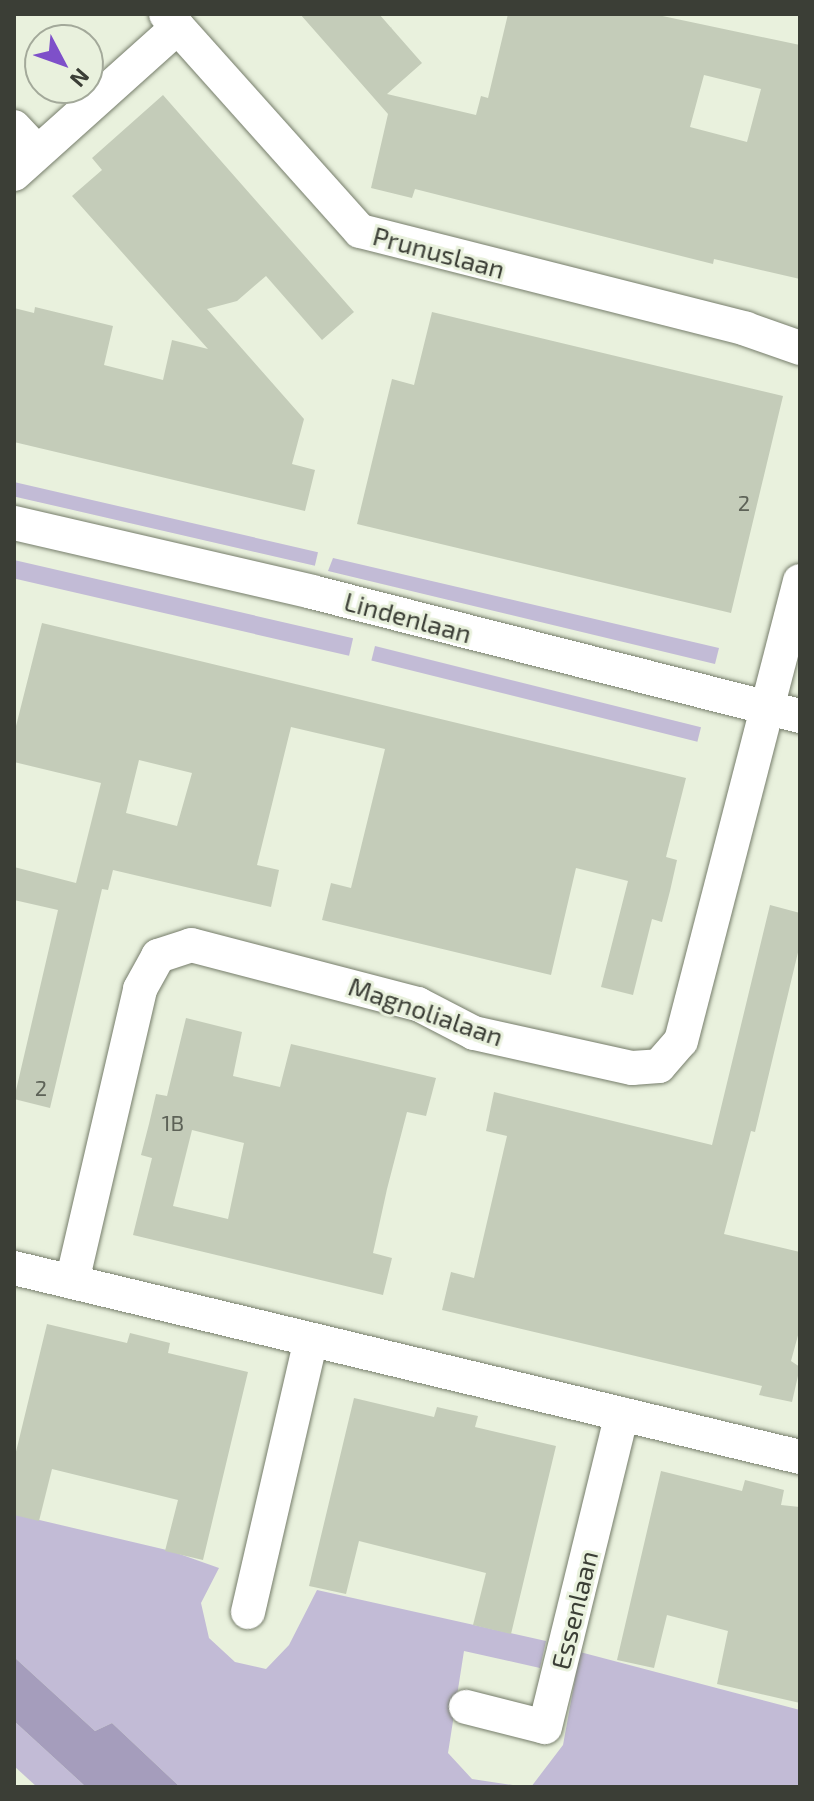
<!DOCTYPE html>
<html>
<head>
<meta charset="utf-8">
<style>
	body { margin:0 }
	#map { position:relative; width:814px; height:1801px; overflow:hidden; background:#e9f1dd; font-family:"Exo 2",sans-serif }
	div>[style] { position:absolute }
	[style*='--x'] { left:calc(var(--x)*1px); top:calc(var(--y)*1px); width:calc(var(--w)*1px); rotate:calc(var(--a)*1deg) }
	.green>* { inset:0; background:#c2bbd6; transform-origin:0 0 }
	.water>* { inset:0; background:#a59dbc }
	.building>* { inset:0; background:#c4ccb9 }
	.roads { filter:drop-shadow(0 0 2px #767d6b) drop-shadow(0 0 2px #767d6b) }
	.minor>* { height:34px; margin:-17px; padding:0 17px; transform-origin:17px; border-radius:17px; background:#fff }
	span { translate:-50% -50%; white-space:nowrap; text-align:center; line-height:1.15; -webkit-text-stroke:6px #e9f1dd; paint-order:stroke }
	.number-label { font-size:22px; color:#5d6257 }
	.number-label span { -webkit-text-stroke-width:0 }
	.street-label { font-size:26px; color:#3b3e36 }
	.frame { position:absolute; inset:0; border:16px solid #3b3e36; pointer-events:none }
	.north { position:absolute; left:24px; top:24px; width:80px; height:80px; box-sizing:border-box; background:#e9f1dd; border:2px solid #a3a99a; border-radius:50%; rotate:131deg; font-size:22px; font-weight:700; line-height:32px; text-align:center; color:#3b3e36 }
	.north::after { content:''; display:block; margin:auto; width:28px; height:36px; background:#7e50c9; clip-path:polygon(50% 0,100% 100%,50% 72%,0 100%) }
</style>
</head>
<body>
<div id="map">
	<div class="green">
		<div style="left:14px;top:482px;width:312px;height:14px;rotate:13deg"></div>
		<div style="clip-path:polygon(333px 558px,719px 648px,715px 664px,328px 571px)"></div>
		<div style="left:14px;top:560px;width:348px;height:18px;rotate:13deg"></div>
		<div style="left:375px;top:646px;width:336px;height:15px;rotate:14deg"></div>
		<div style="clip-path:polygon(14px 1514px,171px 1551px,219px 1568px,201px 1603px,209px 1638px,235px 1662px,266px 1669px,289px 1645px,317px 1590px,546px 1641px,540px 1668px,464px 1651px,448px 1753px,472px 1779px,526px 1787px,180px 1787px,112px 1723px,95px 1731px,14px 1657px)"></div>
		<div style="clip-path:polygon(580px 1652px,800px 1710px,800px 1787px,531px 1787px,563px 1745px)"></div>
		<div style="clip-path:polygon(14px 1721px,86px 1787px,37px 1787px,14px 1766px)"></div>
	</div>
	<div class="water">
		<div style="clip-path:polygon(14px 1657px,95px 1731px,112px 1723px,180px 1787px,86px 1787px,14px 1721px)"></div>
	</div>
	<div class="building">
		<div style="clip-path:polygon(evenodd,300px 14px,379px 14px,422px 63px,387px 94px,476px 115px,481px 96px,488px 98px,508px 14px,653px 14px,800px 45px,800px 279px,714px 259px,713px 264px,415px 189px,412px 198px,371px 188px,388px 114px,300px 14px,704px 75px,761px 89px,747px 142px,690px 127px,704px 75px)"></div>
		<div style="clip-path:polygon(163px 95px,354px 312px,322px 340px,266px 276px,237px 301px,207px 309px,304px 419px,292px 464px,315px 470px,305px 511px,14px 442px,14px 308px,34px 313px,35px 307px,113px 326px,104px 365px,163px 380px,172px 340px,208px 349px,72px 196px,102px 170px,92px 158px)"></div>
		<div style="clip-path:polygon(432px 312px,783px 396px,731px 613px,357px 524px,392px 379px,414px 385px)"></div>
		<div style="clip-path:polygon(evenodd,42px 623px,686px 778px,666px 857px,677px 860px,670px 891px,662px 922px,652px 919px,633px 995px,601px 987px,628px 881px,576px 868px,551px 975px,322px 920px,331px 883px,351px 888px,385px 749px,291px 727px,257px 865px,279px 870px,271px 907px,113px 870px,108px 890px,102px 889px,50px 1108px,14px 1099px,58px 910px,14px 900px,14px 867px,76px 883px,101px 783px,14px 762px,14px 734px,42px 623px,139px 760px,192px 773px,177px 826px,126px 813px,139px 760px)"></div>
		<div style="clip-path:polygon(770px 905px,800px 913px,800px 944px,755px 1132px,751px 1131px,724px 1234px,800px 1252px,800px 1328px,791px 1361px,800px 1367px,792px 1402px,759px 1395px,762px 1386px,442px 1310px,451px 1272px,474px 1278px,507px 1136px,486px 1131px,494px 1092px,712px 1145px)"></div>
		<div style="clip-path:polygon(evenodd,186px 1018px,242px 1032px,233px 1076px,280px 1087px,291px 1044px,436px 1078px,426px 1116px,407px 1112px,387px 1189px,373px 1253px,392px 1258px,383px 1295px,133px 1235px,152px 1158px,141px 1155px,149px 1124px,156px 1094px,167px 1096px,186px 1018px,192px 1130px,244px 1143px,228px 1219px,173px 1206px,192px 1130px)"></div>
		<div style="clip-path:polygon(47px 1324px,127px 1343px,130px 1333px,170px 1343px,168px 1353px,248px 1372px,203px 1560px,165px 1551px,178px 1500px,52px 1469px,39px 1521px,14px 1515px,14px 1460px)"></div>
		<div style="clip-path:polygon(354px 1398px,434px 1417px,437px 1407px,450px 1410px,478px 1416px,475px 1427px,556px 1446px,511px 1634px,473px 1625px,486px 1573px,359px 1541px,346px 1594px,309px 1586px)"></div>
		<div style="clip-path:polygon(661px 1471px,742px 1491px,745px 1480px,784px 1490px,781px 1505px,800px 1507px,800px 1703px,717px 1684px,728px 1631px,667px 1615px,654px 1668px,617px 1660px)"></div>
	</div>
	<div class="roads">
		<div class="minor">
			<div style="--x:166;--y:14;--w:291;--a:48.2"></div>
			<div style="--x:360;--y:231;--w:398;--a:14.2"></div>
			<div style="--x:746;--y:329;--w:57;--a:19.4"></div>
			<div style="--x:14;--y:127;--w:34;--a:47"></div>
			<div style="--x:14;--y:174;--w:220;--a:-41.9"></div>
			<div style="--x:14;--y:523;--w:306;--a:13"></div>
			<div style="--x:312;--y:592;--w:504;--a:14.26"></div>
			<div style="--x:14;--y:1268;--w:808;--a:13.52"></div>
			<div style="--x:72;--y:1282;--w:301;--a:-76.9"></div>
			<div style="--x:140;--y:989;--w:38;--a:-61"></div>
			<div style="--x:158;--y:956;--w:35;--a:-18"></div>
			<div style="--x:191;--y:945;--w:235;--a:14.6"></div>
			<div style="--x:418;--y:1004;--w:63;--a:27.4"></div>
			<div style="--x:474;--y:1033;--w:162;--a:12.5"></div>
			<div style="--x:632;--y:1068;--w:27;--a:-4"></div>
			<div style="--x:659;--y:1066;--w:33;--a:-49"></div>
			<div style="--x:681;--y:1041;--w:475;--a:-75.5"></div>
			<div style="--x:248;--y:1612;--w:279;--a:-77"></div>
			<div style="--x:466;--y:1707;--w:81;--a:14.2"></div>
			<div style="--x:545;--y:1727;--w:322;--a:-76.2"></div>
		</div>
	</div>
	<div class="number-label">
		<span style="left:744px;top:503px">2</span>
		<span style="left:41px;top:1088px">2</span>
		<span style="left:173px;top:1123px">1B</span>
	</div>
	<div class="street-label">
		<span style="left:439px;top:252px;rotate:15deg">Prunuslaan</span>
		<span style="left:408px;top:617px;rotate:15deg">Lindenlaan</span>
		<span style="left:426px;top:1011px;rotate:19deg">Magnolialaan</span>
		<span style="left:574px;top:1610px;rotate:-76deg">Essenlaan</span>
	</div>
	<div class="frame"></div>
	<div class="north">N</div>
</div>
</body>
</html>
